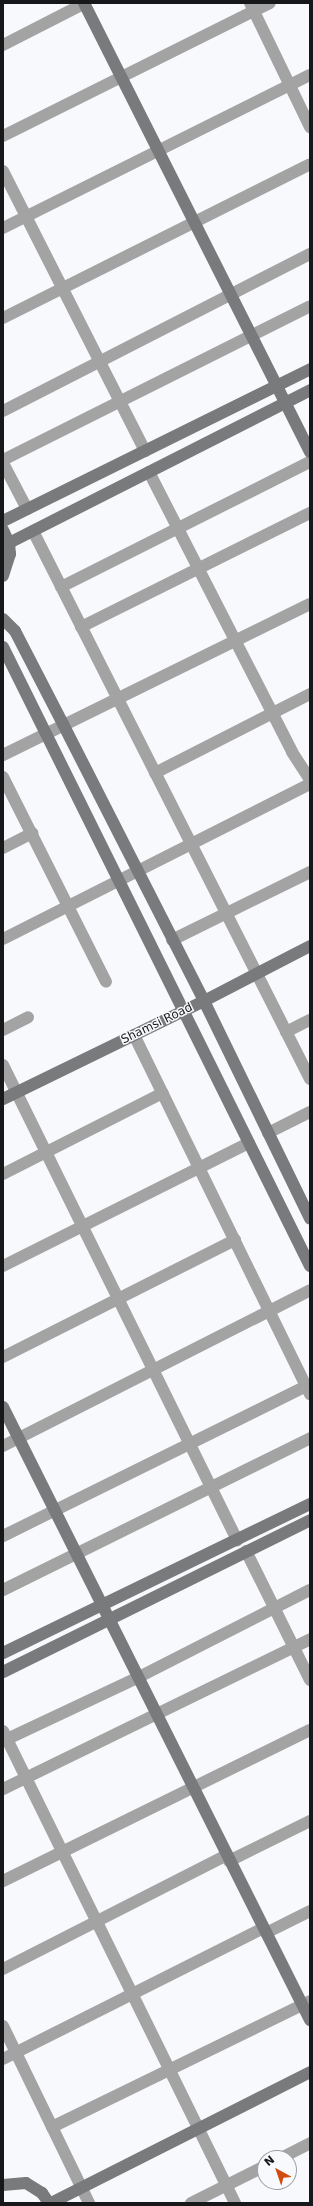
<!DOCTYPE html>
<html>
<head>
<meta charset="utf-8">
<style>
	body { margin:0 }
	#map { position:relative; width:313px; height:2206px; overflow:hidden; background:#f8f9fc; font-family:"DejaVu Sans",sans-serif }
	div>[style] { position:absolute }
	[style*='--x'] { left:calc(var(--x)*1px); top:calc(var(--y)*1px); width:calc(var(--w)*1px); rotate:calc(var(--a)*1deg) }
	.street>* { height:12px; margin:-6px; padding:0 6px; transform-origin:6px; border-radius:6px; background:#a3a3a4 }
	.secondary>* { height:12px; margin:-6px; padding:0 6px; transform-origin:6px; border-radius:6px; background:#797a7c }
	span { translate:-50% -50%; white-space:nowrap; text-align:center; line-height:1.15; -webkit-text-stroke:3px #f8f9fc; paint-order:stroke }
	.street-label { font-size:12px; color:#171819 }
	.frame { position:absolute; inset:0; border:4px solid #171819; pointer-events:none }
	.north { position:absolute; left:257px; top:2150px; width:40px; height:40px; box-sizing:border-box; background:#f8f9fc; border:1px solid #9e9fa1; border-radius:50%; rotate:320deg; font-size:11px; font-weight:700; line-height:16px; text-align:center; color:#171819 }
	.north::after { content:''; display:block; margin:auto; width:14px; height:18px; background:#d24c11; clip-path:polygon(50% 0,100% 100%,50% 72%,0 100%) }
</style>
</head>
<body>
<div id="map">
	<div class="street">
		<div style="--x:250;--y:3;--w:138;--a:64.2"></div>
		<div style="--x:3;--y:45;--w:92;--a:-27.1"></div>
		<div style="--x:3;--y:136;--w:298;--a:-26.5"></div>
		<div style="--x:3;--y:171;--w:314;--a:63.1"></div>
		<div style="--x:3;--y:228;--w:343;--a:-26.5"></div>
		<div style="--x:3;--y:318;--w:343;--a:-26.6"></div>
		<div style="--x:3;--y:411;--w:345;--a:-27.1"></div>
		<div style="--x:3;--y:460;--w:343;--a:-26.6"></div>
		<div style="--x:3;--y:463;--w:52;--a:62.4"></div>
		<div style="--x:149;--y:472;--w:314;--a:62.9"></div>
		<div style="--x:292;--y:752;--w:33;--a:57"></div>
		<div style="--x:33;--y:531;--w:614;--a:63.18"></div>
		<div style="--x:61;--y:587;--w:279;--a:-26.7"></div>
		<div style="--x:81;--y:627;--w:256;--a:-26.5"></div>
		<div style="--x:3;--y:755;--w:342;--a:-26.2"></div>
		<div style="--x:155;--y:773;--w:174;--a:-27"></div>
		<div style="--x:3;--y:777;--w:229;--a:63.3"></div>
		<div style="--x:3;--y:848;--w:33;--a:-27"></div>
		<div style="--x:3;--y:939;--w:344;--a:-26.8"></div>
		<div style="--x:172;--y:940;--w:154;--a:-26.2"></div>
		<div style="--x:3;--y:1030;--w:28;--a:-27"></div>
		<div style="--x:286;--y:1032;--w:27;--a:-27"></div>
		<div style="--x:134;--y:1035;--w:400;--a:63.9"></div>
		<div style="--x:3;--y:1065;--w:530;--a:63.77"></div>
		<div style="--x:268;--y:1133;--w:47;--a:-26.6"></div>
		<div style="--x:3;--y:1174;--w:179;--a:-26.9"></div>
		<div style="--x:3;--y:1266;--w:275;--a:-26.6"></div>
		<div style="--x:3;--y:1357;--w:260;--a:-26.8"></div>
		<div style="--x:3;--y:1446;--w:344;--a:-26.9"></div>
		<div style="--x:3;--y:1536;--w:338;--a:-26.3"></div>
		<div style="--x:246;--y:1551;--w:144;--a:63.6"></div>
		<div style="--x:3;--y:1590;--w:343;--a:-26.3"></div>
		<div style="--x:3;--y:1731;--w:526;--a:63.82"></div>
		<div style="--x:3;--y:1741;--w:148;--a:-25.2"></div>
		<div style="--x:137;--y:1678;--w:194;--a:-27"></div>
		<div style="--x:3;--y:1789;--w:342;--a:-26"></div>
		<div style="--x:229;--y:1861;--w:90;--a:-26.3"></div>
		<div style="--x:3;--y:1881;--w:342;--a:-26.2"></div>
		<div style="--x:266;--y:1933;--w:49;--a:-26.6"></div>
		<div style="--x:3;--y:1969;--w:251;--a:-27"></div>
		<div style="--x:3;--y:2026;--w:197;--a:64.1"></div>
		<div style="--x:3;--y:2059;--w:291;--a:-26.7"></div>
		<div style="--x:52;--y:2127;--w:287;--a:-26"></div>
		<div style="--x:281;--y:2158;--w:33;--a:-27"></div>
		<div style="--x:191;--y:2203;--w:83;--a:-26.6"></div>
	</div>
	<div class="secondary">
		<div style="--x:84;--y:3;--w:503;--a:63.28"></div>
		<div style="--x:3;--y:521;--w:343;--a:-26.3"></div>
		<div style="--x:3;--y:530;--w:14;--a:65"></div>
		<div style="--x:9;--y:543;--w:11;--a:85"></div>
		<div style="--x:10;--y:554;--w:23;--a:108"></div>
		<div style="--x:9;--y:543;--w:338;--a:-26.9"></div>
		<div style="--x:3;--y:619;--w:17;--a:45"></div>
		<div style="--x:15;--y:631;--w:105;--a:62.7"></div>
		<div style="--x:63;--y:724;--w:311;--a:63"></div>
		<div style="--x:204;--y:1001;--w:242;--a:64"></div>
		<div style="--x:3;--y:647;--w:691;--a:63.62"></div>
		<div style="--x:3;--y:1099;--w:224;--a:-26"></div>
		<div style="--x:204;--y:1001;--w:119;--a:-27.4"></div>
		<div style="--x:3;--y:1407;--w:686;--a:63.4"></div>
		<div style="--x:3;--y:1653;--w:341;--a:-25.9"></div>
		<div style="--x:3;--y:1672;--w:343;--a:-26.3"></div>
		<div style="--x:3;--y:2185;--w:23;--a:-5"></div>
		<div style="--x:26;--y:2183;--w:19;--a:32"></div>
		<div style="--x:42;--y:2193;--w:12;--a:55"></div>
		<div style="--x:51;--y:2203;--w:290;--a:-26.8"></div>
	</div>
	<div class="street-label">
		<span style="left:157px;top:1024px;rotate:-26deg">Shamsi Road</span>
	</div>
	<div class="frame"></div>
	<div class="north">N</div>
</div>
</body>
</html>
